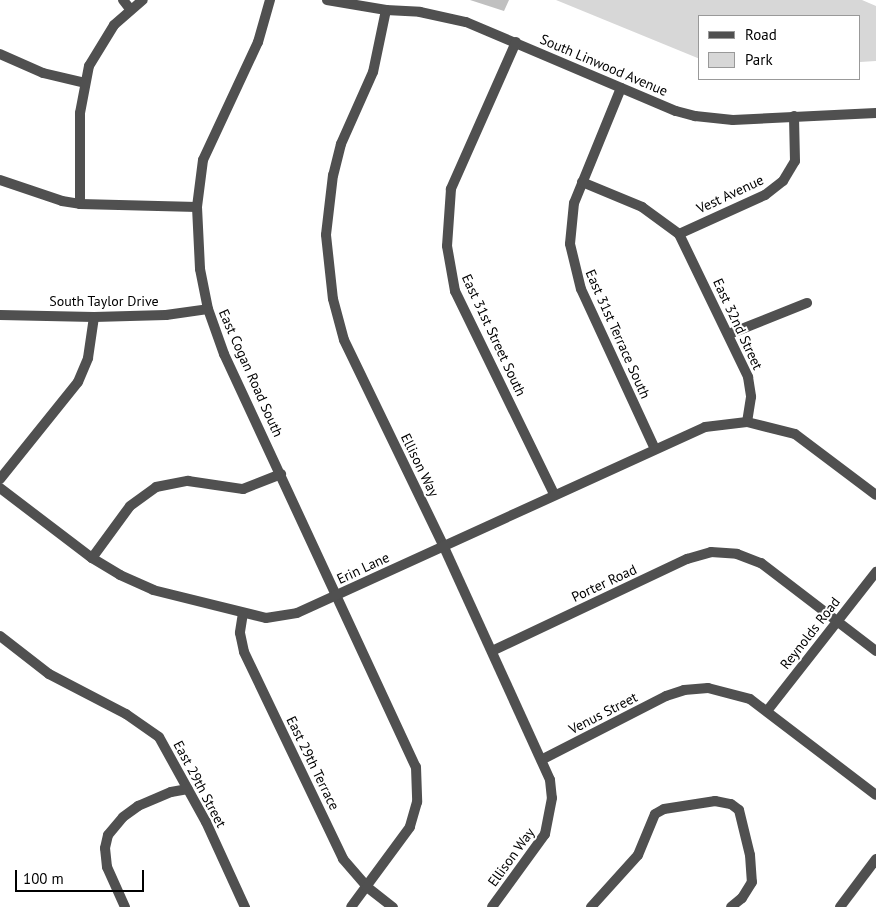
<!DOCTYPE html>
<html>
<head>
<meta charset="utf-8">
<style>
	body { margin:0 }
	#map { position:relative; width:876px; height:907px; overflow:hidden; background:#fff; font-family:"PT Sans",sans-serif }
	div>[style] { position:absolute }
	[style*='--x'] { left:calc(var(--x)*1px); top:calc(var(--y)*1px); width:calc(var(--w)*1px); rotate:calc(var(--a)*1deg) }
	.green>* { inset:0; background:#d7d7d7 }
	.building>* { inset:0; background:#c0c0c0 }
	.minor>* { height:10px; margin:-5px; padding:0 5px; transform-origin:5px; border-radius:5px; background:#505050 }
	span { translate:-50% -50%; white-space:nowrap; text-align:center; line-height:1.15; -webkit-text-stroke:4px #fff; paint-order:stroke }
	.street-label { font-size:14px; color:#000 }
	.legend { position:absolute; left:698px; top:15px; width:162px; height:65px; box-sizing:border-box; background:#fff; border:1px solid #999; margin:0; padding:6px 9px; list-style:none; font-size:15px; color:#000 }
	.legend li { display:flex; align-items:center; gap:10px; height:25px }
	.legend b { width:25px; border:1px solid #999 }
	.scale { position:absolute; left:15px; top:870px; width:129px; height:22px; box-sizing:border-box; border:2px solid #000; border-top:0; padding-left:6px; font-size:15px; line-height:18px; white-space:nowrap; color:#000; -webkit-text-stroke:4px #fff; paint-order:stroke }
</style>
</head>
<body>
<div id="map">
	<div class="green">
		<div style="clip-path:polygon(556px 0,862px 0,876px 6px,876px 61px,860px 62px,860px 16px,700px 16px,700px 59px)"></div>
	</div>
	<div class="building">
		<div style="clip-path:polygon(470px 0,509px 0,504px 11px)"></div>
	</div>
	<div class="minor">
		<div style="--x:123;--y:0;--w:11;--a:52"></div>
		<div style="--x:270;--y:0;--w:44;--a:105.9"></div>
		<div style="--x:258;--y:42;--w:130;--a:115"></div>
		<div style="--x:203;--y:160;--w:47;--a:97.3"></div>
		<div style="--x:197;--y:207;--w:62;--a:87.2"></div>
		<div style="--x:200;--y:269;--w:41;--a:78.7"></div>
		<div style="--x:208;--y:309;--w:48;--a:70.4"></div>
		<div style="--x:224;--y:354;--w:455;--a:65.1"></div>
		<div style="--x:416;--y:767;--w:35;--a:88"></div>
		<div style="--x:417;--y:802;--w:26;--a:106"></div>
		<div style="--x:410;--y:827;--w:99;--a:126.4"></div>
		<div style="--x:327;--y:0;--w:60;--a:9.6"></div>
		<div style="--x:386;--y:10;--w:34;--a:3"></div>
		<div style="--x:420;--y:12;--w:47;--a:12.3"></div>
		<div style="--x:466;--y:22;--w:228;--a:23"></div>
		<div style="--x:676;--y:111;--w:20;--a:15"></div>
		<div style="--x:695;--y:116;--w:38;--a:6"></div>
		<div style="--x:733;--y:120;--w:143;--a:-2.8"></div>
		<div style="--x:386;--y:10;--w:63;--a:101.8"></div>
		<div style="--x:373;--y:72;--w:79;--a:114"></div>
		<div style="--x:341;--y:144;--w:32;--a:104"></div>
		<div style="--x:333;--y:175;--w:60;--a:96.7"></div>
		<div style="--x:326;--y:235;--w:64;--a:83.8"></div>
		<div style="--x:333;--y:299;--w:42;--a:75"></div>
		<div style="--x:344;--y:340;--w:228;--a:64.2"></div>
		<div style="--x:443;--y:545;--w:258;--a:65.5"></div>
		<div style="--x:550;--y:780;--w:18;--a:84"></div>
		<div style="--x:552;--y:798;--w:37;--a:101"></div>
		<div style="--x:545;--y:834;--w:90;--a:126"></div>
		<div style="--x:516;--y:42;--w:161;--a:113.9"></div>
		<div style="--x:451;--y:189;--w:57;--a:94"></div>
		<div style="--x:447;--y:246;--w:46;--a:79.9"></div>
		<div style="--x:455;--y:291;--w:226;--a:64"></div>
		<div style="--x:0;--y:54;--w:47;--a:23.8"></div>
		<div style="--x:43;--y:73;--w:43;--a:13.4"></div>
		<div style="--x:621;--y:88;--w:124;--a:112.2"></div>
		<div style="--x:574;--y:203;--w:41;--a:95.6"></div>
		<div style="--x:570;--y:244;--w:46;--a:76.3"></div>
		<div style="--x:581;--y:289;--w:174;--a:65.2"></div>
		<div style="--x:0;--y:180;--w:65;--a:18.7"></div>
		<div style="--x:62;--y:201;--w:18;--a:9"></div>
		<div style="--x:80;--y:204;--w:117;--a:1.5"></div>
		<div style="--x:582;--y:182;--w:65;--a:22.6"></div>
		<div style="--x:642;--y:207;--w:46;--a:36.1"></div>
		<div style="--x:679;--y:234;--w:159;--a:64.2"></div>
		<div style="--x:748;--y:377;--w:20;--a:81"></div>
		<div style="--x:751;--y:397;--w:25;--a:99"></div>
		<div style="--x:80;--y:204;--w:91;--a:-90"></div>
		<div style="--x:80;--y:113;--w:48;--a:-79.2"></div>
		<div style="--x:89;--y:66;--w:48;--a:-58.6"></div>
		<div style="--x:114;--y:25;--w:38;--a:-41"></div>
		<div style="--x:679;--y:234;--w:94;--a:-24.4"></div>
		<div style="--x:765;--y:195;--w:23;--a:-38"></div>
		<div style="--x:783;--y:181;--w:23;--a:-59"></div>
		<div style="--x:795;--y:161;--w:45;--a:-91.3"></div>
		<div style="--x:0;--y:315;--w:94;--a:1.2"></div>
		<div style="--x:94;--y:317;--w:72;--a:-1.6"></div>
		<div style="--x:166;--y:315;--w:42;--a:-8.1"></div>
		<div style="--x:729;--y:334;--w:84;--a:-21.7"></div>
		<div style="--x:0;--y:479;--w:124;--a:-51.2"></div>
		<div style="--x:78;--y:382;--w:26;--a:-67"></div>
		<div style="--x:88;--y:358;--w:41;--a:-81.7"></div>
		<div style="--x:0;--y:488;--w:116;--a:37.3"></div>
		<div style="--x:92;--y:558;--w:33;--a:31"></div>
		<div style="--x:120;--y:575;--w:36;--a:24"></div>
		<div style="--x:153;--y:590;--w:116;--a:13.9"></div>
		<div style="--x:266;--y:618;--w:31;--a:-9"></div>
		<div style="--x:297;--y:613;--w:448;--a:-24.5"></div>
		<div style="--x:705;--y:427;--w:42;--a:-6.8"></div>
		<div style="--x:747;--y:422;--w:49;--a:14"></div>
		<div style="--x:795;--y:434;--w:101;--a:37"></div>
		<div style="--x:92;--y:558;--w:64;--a:-53.8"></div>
		<div style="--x:130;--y:506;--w:32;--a:-36"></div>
		<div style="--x:156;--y:487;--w:33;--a:-11"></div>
		<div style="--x:188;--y:481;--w:56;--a:8.3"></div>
		<div style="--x:243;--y:489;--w:41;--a:-21.5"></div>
		<div style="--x:243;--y:613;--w:20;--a:99"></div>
		<div style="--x:240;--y:633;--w:19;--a:78"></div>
		<div style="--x:244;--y:652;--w:229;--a:64.4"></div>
		<div style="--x:343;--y:859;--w:37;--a:49"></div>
		<div style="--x:367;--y:887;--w:33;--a:38"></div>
		<div style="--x:0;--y:636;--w:62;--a:37.8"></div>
		<div style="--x:49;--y:674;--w:87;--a:27.5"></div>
		<div style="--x:126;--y:714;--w:40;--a:34.9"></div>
		<div style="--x:159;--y:737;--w:97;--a:61.1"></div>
		<div style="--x:206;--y:822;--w:94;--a:65.4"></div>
		<div style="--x:492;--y:651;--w:216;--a:-25.3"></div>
		<div style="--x:687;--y:559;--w:25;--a:-16"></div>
		<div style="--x:711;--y:552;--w:26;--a:4"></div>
		<div style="--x:737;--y:554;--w:26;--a:21"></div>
		<div style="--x:761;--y:563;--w:145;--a:37.4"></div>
		<div style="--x:767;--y:711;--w:177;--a:-51.9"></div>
		<div style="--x:543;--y:759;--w:138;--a:-27.1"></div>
		<div style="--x:666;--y:696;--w:19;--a:-18"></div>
		<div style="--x:684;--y:690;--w:24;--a:-5"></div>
		<div style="--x:708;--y:688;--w:43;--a:14.7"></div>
		<div style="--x:750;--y:699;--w:158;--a:37.3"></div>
		<div style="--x:125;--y:907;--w:44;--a:-114.2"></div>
		<div style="--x:107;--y:867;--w:19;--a:-96"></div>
		<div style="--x:105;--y:848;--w:13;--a:-77"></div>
		<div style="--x:108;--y:835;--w:23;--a:-50"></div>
		<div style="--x:123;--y:817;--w:19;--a:-36"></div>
		<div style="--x:138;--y:806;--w:36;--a:-23"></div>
		<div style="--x:171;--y:792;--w:17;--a:-10"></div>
		<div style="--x:591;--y:907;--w:70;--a:-47.9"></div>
		<div style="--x:638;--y:855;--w:44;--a:-67.5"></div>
		<div style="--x:655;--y:814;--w:10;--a:-29"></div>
		<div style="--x:664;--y:809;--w:52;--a:-8.9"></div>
		<div style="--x:715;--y:801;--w:16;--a:11"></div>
		<div style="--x:731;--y:804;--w:10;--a:37"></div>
		<div style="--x:739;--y:810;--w:46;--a:76.3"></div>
		<div style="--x:750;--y:855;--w:27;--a:86"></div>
		<div style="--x:752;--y:882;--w:19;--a:122"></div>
		<div style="--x:742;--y:898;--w:14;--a:141"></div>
		<div style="--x:840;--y:907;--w:60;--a:-53.1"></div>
	</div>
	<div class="street-label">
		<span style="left:604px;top:65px;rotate:23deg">South Linwood Avenue</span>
		<span style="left:730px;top:194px;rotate:-25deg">Vest Avenue</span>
		<span style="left:104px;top:301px">South Taylor Drive</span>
		<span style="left:738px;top:324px;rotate:65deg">East 32nd Street</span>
		<span style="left:618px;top:334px;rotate:66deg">East 31st Terrace South</span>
		<span style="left:494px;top:335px;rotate:65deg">East 31st Street South</span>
		<span style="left:251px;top:373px;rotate:66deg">East Cogan Road South</span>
		<span style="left:420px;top:465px;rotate:64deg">Ellison Way</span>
		<span style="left:363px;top:568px;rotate:-25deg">Erin Lane</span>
		<span style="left:604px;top:583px;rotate:-25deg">Porter Road</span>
		<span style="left:810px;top:633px;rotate:-52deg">Reynolds Road</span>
		<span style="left:603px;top:713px;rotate:-27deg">Venus Street</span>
		<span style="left:313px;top:763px;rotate:64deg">East 29th Terrace</span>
		<span style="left:200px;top:784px;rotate:62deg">East 29th Street</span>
		<span style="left:511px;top:857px;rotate:-54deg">Ellison Way</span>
	</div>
	<ul class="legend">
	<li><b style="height:6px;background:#505050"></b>Road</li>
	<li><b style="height:14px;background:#d7d7d7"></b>Park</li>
	</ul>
	<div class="scale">100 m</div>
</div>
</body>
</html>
